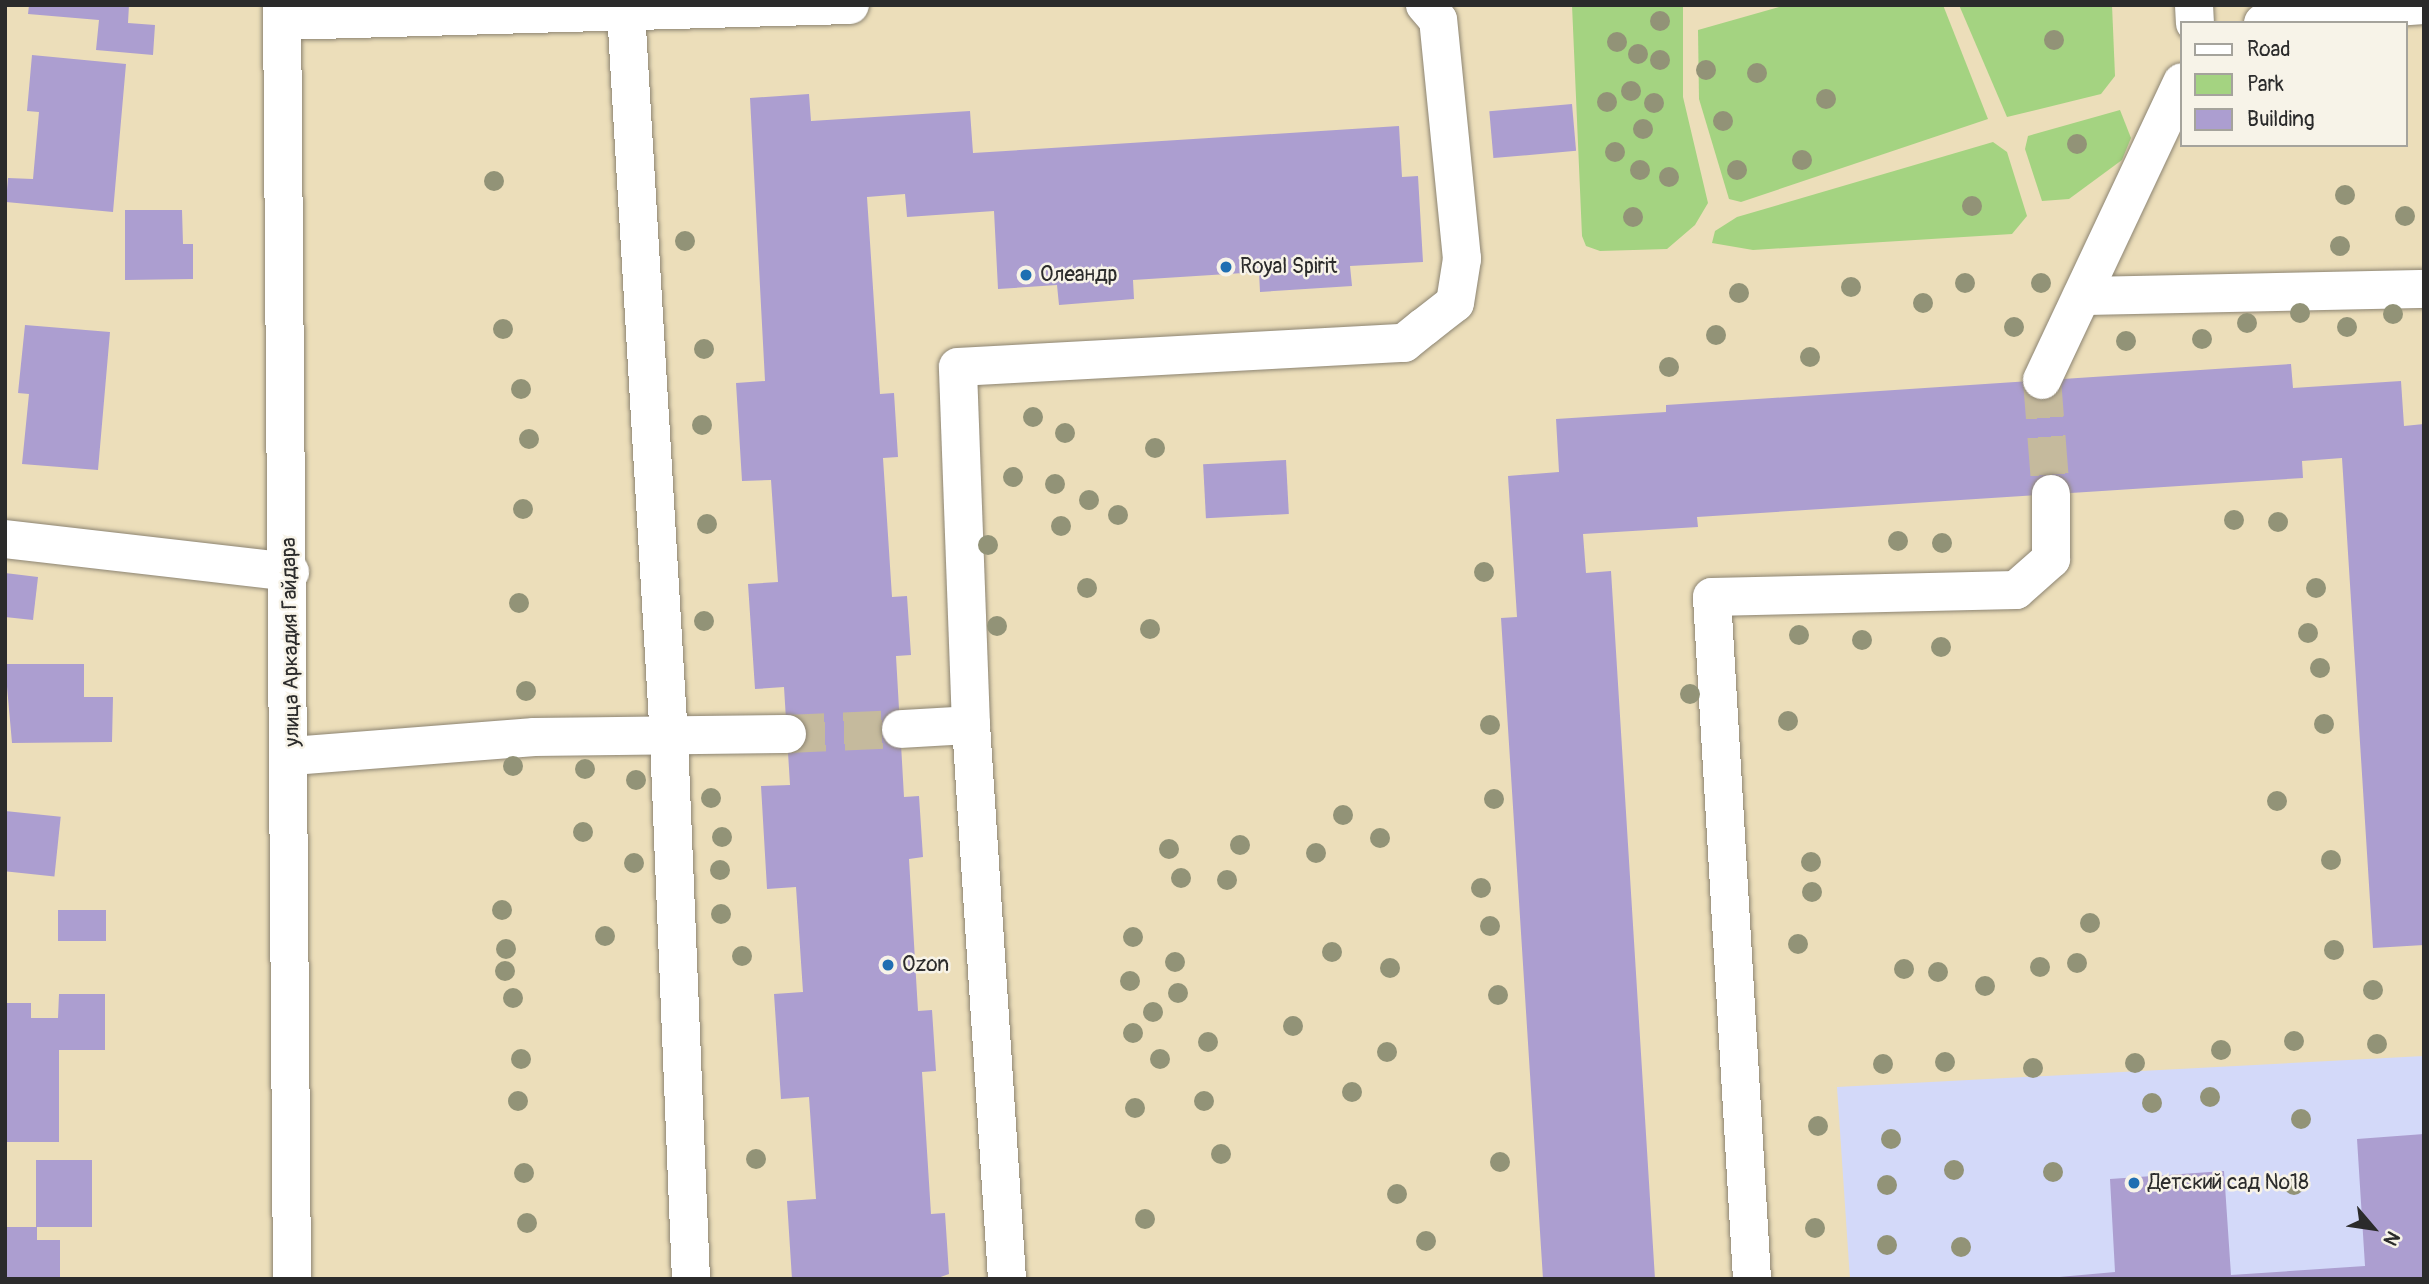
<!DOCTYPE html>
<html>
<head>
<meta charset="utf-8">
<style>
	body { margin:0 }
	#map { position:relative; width:2429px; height:1284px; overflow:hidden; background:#ecdeba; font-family:Pangolin,sans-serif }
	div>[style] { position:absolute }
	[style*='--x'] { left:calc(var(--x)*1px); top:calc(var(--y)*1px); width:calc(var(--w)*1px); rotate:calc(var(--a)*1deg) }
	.built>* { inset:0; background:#d3d9f9 }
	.green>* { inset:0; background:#a4d381 }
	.building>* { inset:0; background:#ac9ed0; transform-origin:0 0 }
	.minor-tunnel>* { height:38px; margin-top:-19px; transform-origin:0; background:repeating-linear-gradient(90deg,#c5ba9d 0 38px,transparent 0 57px) }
	.roads { filter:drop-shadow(0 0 2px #8c8472) drop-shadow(0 0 2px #8c8472) }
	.minor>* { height:38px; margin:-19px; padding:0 19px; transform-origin:19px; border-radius:19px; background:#fff }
	.major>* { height:38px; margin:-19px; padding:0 19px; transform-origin:19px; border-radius:19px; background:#fff }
	.trees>* { width:20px; height:20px; margin:-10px; border-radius:50%; background:#929377 }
	.dots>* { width:19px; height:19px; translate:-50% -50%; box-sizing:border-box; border:4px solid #f7f3e8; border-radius:50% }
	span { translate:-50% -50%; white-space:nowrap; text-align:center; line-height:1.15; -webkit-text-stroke:5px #f7f3e8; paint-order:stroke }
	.poi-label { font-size:21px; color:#2b2b2b }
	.left { translate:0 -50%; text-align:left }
	.street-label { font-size:21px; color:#2b2b2b }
	.frame { position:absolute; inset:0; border:7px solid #2b2b2b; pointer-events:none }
	.legend { position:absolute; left:2180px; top:21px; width:228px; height:126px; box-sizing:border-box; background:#f7f3e8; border:2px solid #a5a39c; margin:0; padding:9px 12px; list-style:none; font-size:21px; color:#2b2b2b }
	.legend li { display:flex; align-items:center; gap:14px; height:35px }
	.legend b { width:35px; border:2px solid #a5a39c }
	.north { position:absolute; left:2338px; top:1193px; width:70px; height:70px; -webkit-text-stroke:5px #f7f3e8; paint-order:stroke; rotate:119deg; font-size:19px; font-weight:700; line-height:28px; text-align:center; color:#2b2b2b }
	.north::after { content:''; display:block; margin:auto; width:24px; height:32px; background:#2b2b2b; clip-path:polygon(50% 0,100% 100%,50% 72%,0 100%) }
</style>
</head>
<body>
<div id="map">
	<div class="built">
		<div style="clip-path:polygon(2424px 1056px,2424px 1279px,1850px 1279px,1837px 1087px)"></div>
	</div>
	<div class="green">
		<div style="clip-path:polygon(1572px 5px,1683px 5px,1683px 97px,1708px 203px,1695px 225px,1667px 249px,1600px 251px,1586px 246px,1582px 236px)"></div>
		<div style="clip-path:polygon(1786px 5px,1943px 5px,1988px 119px,1741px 202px,1729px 199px,1699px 99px,1698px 30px)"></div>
		<div style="clip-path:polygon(1959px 5px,2112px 5px,2115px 76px,2101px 94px,2007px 117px)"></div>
		<div style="clip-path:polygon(2120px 110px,2131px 138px,2122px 160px,2069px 199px,2042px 201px,2025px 149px,2028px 136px)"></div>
		<div style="clip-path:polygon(1993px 142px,2007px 152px,2027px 216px,2012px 234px,1753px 250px,1712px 243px,1715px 231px,1737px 217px)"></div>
	</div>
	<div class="building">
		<div style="clip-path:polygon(29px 5px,129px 5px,128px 23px,155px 25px,153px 55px,96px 50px,99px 20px,28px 14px)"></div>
		<div style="clip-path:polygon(32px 55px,126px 64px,113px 212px,6px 202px,8px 178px,33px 179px,39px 112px,27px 111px)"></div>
		<div style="clip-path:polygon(809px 94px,811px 121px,970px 111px,973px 153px,1399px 126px,1402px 177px,1418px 176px,1423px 262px,1350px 266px,1352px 286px,1260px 292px,1259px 272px,1133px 280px,1134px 299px,1059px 305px,1057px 285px,998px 289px,994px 211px,907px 217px,905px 194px,867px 197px,880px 394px,894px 393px,898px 457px,883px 458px,892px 597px,907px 596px,911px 655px,896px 656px,904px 797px,919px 796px,923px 857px,909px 859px,918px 1011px,932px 1010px,936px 1071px,922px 1072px,931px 1214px,945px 1213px,949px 1274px,935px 1279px,792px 1279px,787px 1201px,816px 1199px,809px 1097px,781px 1099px,774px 994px,803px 992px,796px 887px,767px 889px,761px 786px,790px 785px,784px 687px,755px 689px,748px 584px,778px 582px,771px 480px,742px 481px,736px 383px,765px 381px,750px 98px)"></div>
		<div style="left:1572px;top:104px;width:47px;height:83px;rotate:85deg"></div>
		<div style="clip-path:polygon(125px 210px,182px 210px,183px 244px,193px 244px,193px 279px,125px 280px)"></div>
		<div style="clip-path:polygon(25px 325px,110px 332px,98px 470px,22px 464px,29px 394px,18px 393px)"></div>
		<div style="clip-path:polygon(2291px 364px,2293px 388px,2401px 381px,2404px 426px,2424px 424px,2424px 945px,2373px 948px,2342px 458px,2302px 461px,2303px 478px,1697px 517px,1698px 527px,1583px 534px,1586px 573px,1611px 571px,1655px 1279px,1543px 1279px,1501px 618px,1517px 617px,1508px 476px,1559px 472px,1556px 419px,1666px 412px,1666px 405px)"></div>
		<div style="left:1286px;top:460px;width:54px;height:83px;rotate:87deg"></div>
		<div style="clip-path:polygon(5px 573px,38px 577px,33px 620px,5px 617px)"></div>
		<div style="clip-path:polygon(5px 664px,84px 664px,84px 697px,113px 697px,112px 742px,12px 743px)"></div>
		<div style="left:5px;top:811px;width:56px;height:60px;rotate:6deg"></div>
		<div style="left:58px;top:910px;width:48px;height:31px"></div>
		<div style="clip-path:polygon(59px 994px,105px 994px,105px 1050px,59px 1050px,59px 1142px,5px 1142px,5px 1003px,31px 1003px,31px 1018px,58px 1018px)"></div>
		<div style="clip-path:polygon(2424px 1134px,2424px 1279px,2037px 1279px,2115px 1272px,2110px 1179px,2224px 1171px,2231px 1275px,2365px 1266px,2357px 1139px)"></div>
		<div style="left:36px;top:1160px;width:56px;height:67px"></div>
		<div style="clip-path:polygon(5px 1227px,37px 1227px,37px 1240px,60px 1240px,60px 1279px,5px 1279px)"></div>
	</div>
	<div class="minor-tunnel">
		<div style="--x:2042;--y:380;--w:114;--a:85.5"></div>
		<div style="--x:787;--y:734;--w:114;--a:-2.5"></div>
	</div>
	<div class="roads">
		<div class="minor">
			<div style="--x:2194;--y:5;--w:18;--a:87"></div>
			<div style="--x:626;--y:11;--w:729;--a:86.62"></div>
			<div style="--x:669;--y:739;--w:540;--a:87.67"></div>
			<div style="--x:283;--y:21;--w:567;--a:-1.62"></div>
			<div style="--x:2263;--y:23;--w:20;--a:-24"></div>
			<div style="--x:2281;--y:15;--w:143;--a:-4"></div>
			<div style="--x:2082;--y:296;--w:342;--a:-1.2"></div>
			<div style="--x:2042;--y:380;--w:329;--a:-64.8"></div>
			<div style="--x:5;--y:539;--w:287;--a:6.6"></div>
			<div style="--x:971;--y:725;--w:358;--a:-92.1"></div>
			<div style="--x:958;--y:367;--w:447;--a:-3.1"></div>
			<div style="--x:1404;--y:343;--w:26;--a:-39"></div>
			<div style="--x:1424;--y:327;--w:39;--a:-38"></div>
			<div style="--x:1455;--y:303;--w:45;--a:-81"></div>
			<div style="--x:1462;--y:259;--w:240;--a:-95.7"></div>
			<div style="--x:1438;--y:20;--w:20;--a:-131"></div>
			<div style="--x:901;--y:729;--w:70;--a:-3.3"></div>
			<div style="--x:971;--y:725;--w:555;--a:86.28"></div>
			<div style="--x:292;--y:756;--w:243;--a:-4.5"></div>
			<div style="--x:534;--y:737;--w:253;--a:-0.7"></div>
			<div style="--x:1752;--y:1279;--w:683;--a:-93.36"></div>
			<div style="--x:1712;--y:597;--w:304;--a:-1.3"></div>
			<div style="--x:2016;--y:590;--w:47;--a:-41.5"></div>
			<div style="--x:2051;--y:559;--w:65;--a:-90"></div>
		</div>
		<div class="major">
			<div style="--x:282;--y:5;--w:1274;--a:89.55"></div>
		</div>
	</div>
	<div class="trees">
		<div style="left:1660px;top:21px"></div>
		<div style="left:2054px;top:40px"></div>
		<div style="left:1617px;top:42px"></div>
		<div style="left:1638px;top:54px"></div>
		<div style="left:1660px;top:60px"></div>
		<div style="left:1706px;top:70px"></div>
		<div style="left:1757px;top:73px"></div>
		<div style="left:1631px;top:91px"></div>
		<div style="left:1826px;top:99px"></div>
		<div style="left:1607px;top:102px"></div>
		<div style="left:1654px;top:103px"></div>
		<div style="left:1723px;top:121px"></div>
		<div style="left:1643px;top:129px"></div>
		<div style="left:2077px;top:144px"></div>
		<div style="left:1615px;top:152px"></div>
		<div style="left:1802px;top:160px"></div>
		<div style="left:1640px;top:170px"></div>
		<div style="left:1737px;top:170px"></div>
		<div style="left:1669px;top:177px"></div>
		<div style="left:494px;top:181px"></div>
		<div style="left:2345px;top:195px"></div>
		<div style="left:1972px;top:206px"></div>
		<div style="left:2405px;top:216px"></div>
		<div style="left:1633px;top:217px"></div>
		<div style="left:685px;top:241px"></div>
		<div style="left:2340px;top:246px"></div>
		<div style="left:1965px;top:283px"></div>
		<div style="left:2041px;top:283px"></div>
		<div style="left:1851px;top:287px"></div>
		<div style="left:1739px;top:293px"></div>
		<div style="left:1923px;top:303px"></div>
		<div style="left:2300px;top:313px"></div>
		<div style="left:2393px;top:314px"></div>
		<div style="left:2247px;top:323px"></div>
		<div style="left:2014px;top:327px"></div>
		<div style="left:2347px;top:327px"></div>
		<div style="left:503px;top:329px"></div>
		<div style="left:1716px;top:335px"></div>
		<div style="left:2202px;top:339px"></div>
		<div style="left:2126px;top:341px"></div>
		<div style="left:704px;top:349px"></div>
		<div style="left:1810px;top:357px"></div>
		<div style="left:1669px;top:367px"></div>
		<div style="left:521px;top:389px"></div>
		<div style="left:1033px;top:417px"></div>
		<div style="left:702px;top:425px"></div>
		<div style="left:1065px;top:433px"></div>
		<div style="left:529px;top:439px"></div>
		<div style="left:1155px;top:448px"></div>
		<div style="left:1013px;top:477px"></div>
		<div style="left:1055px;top:484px"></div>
		<div style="left:1089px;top:500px"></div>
		<div style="left:523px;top:509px"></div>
		<div style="left:1118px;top:515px"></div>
		<div style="left:2234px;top:520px"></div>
		<div style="left:2278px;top:522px"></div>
		<div style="left:707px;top:524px"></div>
		<div style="left:1061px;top:526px"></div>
		<div style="left:1898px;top:541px"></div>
		<div style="left:1942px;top:543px"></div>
		<div style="left:988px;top:545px"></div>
		<div style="left:1484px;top:572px"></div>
		<div style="left:1087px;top:588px"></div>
		<div style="left:2316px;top:588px"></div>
		<div style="left:519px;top:603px"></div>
		<div style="left:704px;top:621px"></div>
		<div style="left:997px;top:626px"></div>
		<div style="left:1150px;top:629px"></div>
		<div style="left:2308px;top:633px"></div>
		<div style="left:1799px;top:635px"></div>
		<div style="left:1862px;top:640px"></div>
		<div style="left:1941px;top:647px"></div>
		<div style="left:2320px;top:668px"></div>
		<div style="left:526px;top:691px"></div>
		<div style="left:1690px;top:694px"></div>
		<div style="left:1788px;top:721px"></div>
		<div style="left:2324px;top:724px"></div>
		<div style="left:1490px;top:725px"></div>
		<div style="left:513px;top:766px"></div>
		<div style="left:585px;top:769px"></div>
		<div style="left:636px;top:780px"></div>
		<div style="left:711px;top:798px"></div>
		<div style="left:1494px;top:799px"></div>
		<div style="left:2277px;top:801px"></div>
		<div style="left:1343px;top:815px"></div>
		<div style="left:583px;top:832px"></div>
		<div style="left:722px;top:837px"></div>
		<div style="left:1380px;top:838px"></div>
		<div style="left:1240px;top:845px"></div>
		<div style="left:1169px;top:849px"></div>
		<div style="left:1316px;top:853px"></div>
		<div style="left:2331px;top:860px"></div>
		<div style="left:1811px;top:862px"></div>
		<div style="left:634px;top:863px"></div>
		<div style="left:720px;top:870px"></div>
		<div style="left:1181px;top:878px"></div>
		<div style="left:1227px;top:880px"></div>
		<div style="left:1481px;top:888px"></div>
		<div style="left:1812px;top:892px"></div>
		<div style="left:502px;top:910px"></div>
		<div style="left:721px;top:914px"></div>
		<div style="left:2090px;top:923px"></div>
		<div style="left:1490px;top:926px"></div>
		<div style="left:605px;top:936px"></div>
		<div style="left:1133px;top:937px"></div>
		<div style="left:1798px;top:944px"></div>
		<div style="left:506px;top:949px"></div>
		<div style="left:2334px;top:950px"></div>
		<div style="left:1332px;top:952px"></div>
		<div style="left:742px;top:956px"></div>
		<div style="left:1175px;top:962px"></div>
		<div style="left:2077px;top:963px"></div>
		<div style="left:2040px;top:967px"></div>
		<div style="left:1390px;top:968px"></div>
		<div style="left:1904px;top:969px"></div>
		<div style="left:505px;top:971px"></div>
		<div style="left:1938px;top:972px"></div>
		<div style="left:1130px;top:981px"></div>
		<div style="left:1985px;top:986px"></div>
		<div style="left:2373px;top:990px"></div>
		<div style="left:1178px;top:993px"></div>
		<div style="left:1498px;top:995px"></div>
		<div style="left:513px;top:998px"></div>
		<div style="left:1153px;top:1012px"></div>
		<div style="left:1293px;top:1026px"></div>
		<div style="left:1133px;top:1033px"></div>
		<div style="left:2294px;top:1041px"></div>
		<div style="left:1208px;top:1042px"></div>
		<div style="left:2377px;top:1044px"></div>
		<div style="left:2221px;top:1050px"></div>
		<div style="left:1387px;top:1052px"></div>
		<div style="left:521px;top:1059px"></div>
		<div style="left:1160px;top:1059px"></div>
		<div style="left:1945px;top:1062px"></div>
		<div style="left:2135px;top:1063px"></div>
		<div style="left:1883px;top:1064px"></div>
		<div style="left:2033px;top:1068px"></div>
		<div style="left:1352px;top:1092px"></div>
		<div style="left:2210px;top:1097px"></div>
		<div style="left:518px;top:1101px"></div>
		<div style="left:1204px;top:1101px"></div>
		<div style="left:2152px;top:1103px"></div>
		<div style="left:1135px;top:1108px"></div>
		<div style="left:2301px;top:1119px"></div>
		<div style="left:1818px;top:1126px"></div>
		<div style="left:1891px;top:1139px"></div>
		<div style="left:1221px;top:1154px"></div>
		<div style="left:756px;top:1159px"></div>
		<div style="left:1500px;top:1162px"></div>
		<div style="left:1954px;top:1170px"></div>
		<div style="left:2053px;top:1172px"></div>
		<div style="left:524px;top:1173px"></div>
		<div style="left:1887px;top:1185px"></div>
		<div style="left:2294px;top:1185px"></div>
		<div style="left:1397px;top:1194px"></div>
		<div style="left:1145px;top:1219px"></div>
		<div style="left:527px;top:1223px"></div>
		<div style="left:1815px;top:1228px"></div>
		<div style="left:1426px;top:1241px"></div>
		<div style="left:1887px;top:1245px"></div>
		<div style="left:1961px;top:1247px"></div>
	</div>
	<div class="dots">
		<div style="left:1226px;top:267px;background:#1f6fb2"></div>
		<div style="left:1026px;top:275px;background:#1f6fb2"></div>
		<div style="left:888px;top:965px;background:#1f6fb2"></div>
		<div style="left:2134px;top:1183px;background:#1f6fb2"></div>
	</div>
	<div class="poi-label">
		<span class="left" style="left:1240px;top:267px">Royal Spirit</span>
		<span class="left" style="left:1040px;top:275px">Олеандр</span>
		<span class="left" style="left:902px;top:965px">Ozon</span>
		<span class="left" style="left:2148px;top:1183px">Детский сад №18</span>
	</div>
	<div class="street-label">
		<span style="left:291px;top:642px;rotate:-91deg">улица Аркадия Гайдара</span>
	</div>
	<div class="frame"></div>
	<ul class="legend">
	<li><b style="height:9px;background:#fff"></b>Road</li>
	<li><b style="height:19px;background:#a4d381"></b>Park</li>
	<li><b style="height:19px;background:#ac9ed0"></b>Building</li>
	</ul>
	<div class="north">N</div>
</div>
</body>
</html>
